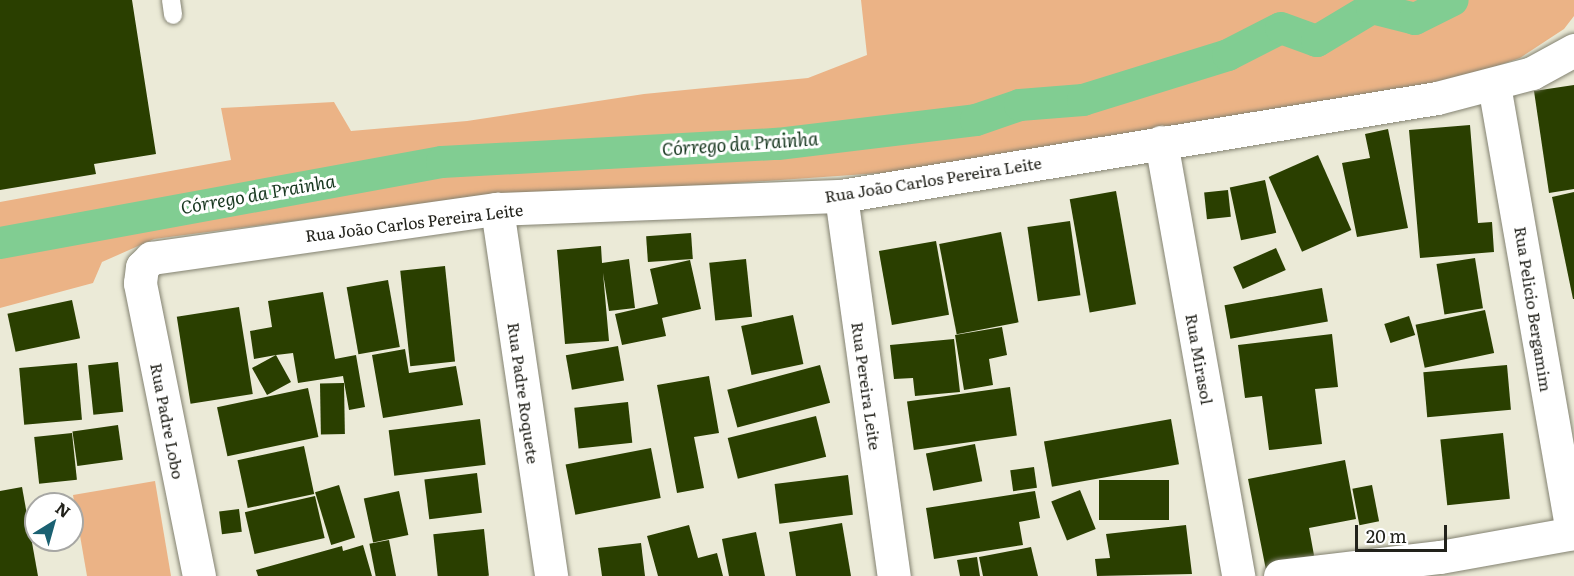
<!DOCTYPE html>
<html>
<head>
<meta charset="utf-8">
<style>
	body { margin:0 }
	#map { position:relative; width:1574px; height:576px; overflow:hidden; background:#ebead7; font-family:Literata,serif }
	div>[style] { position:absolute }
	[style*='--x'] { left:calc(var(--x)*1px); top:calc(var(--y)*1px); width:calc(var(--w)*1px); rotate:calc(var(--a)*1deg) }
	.green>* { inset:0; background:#ebb386 }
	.canal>* { height:32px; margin:-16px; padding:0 16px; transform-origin:16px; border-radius:16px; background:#81cd92 }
	.building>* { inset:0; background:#2a3f00; transform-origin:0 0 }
	.roads { filter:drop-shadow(0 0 2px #838271) drop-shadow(0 0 2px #838271) }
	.lane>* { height:18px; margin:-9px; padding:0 9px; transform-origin:9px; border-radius:9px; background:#fff }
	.street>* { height:33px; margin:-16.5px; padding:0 16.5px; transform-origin:16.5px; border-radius:16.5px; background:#fff }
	span { translate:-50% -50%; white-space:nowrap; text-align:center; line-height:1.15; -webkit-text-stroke:6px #fff; paint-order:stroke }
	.street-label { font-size:16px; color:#22221b }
	.water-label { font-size:18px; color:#16361e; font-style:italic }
	.north { position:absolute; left:24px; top:492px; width:60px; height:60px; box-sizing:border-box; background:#fff; border:2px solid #a7a7a4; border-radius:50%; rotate:37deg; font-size:16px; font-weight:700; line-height:24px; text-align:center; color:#22221b }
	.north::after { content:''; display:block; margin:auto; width:21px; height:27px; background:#1b6172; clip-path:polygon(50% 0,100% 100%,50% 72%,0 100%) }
	.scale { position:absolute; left:1355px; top:525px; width:92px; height:27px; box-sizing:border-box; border:3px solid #22221b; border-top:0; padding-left:8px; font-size:18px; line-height:21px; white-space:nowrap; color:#22221b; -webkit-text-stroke:4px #fff; paint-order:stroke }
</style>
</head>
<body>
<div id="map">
	<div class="green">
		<div style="clip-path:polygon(861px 0,1574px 0,1574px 16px,1564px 29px,1520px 58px,1458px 79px,895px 172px,417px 205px,154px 239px,102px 262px,93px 283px,0 308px,0 202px,231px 160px,221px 108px,334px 102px,351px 131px,467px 121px,644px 94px,808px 78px,867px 55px)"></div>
		<div style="clip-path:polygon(155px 481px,171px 576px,87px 576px,73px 495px)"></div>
	</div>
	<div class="canal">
		<div style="--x:0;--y:243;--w:449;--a:-10.4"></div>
		<div style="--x:442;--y:162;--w:336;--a:-3.1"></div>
		<div style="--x:778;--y:144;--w:199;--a:-6.9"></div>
		<div style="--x:976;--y:120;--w:46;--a:-18.8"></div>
		<div style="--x:1020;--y:105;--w:63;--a:-4.5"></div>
		<div style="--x:1083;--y:100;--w:152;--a:-17.2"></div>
		<div style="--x:1228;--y:55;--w:59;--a:-27"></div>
		<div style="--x:1281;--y:28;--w:38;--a:20"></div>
		<div style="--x:1317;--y:41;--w:64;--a:-31"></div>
		<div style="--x:1372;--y:8;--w:44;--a:14.3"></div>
		<div style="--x:1415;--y:19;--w:42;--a:-26.6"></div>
	</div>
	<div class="building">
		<div style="clip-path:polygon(0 0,132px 0,156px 154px,94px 164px,96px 174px,0 190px)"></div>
		<div style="clip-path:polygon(1574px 85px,1574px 189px,1549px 193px,1534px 91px)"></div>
		<div style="clip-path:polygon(1470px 125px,1478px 223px,1492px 222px,1494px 252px,1420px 258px,1409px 130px)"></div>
		<div style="clip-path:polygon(1388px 129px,1408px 228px,1357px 237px,1342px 163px,1370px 158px,1365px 134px)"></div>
		<div style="left:1318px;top:155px;width:82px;height:54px;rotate:66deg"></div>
		<div style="left:1265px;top:180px;width:54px;height:36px;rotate:78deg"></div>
		<div style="left:1228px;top:190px;width:27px;height:24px;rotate:84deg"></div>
		<div style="left:1116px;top:191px;width:115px;height:47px;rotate:80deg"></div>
		<div style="clip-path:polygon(1574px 192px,1574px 299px,1573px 299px,1552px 197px)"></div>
		<div style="left:1070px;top:221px;width:75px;height:43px;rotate:82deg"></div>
		<div style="left:1001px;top:232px;width:92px;height:63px;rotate:79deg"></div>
		<div style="left:691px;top:233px;width:26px;height:45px;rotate:86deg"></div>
		<div style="left:936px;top:241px;width:75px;height:58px;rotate:80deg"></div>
		<div style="clip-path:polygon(601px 246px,602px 263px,629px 259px,635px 308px,609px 311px,603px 273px,609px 341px,565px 344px,557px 250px)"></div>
		<div style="left:1276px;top:248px;width:24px;height:47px;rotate:66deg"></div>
		<div style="left:1475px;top:258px;width:51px;height:39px;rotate:81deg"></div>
		<div style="left:746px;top:259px;width:58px;height:37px;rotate:84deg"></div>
		<div style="clip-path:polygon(690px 260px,701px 309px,662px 318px,666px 336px,622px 345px,615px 314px,658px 304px,650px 269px)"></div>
		<div style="left:445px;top:266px;width:96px;height:45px;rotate:84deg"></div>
		<div style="left:388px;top:280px;width:68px;height:42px;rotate:80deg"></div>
		<div style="left:1322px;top:288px;width:34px;height:99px;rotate:80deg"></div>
		<div style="clip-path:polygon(323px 292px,335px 359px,356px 355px,365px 407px,349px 410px,343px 376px,298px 383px,293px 353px,276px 355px,291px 382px,267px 395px,252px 368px,276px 355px,254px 359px,250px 331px,272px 327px,268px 301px)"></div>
		<div style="left:72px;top:300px;width:39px;height:66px;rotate:78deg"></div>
		<div style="left:239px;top:307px;width:88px;height:63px;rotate:81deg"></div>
		<div style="left:1485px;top:310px;width:44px;height:71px;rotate:78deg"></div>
		<div style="left:793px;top:315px;width:50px;height:53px;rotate:78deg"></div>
		<div style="left:1409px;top:316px;width:20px;height:26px;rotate:72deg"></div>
		<div style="clip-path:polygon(1002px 327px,1007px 355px,989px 359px,993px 385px,964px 390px,955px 335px)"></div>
		<div style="clip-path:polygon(1332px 334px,1338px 387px,1315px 389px,1322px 444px,1269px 450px,1262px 396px,1245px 398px,1238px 345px)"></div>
		<div style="clip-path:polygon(954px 339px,960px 392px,915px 396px,913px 378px,894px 379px,890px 345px)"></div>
		<div style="left:618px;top:346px;width:35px;height:53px;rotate:80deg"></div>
		<div style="clip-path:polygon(405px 349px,409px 373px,456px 366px,463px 405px,383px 418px,372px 355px)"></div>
		<div style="left:118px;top:362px;width:50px;height:30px;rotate:84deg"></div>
		<div style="left:77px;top:363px;width:57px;height:58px;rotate:85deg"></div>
		<div style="left:820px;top:365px;width:39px;height:96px;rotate:75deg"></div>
		<div style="left:1507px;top:365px;width:45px;height:84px;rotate:85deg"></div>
		<div style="clip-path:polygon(709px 376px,719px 433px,694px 437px,704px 488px,677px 493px,657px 385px)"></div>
		<div style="left:344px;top:383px;width:51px;height:24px;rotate:89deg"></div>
		<div style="left:1010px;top:387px;width:49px;height:104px;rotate:82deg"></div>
		<div style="left:308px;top:388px;width:50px;height:93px;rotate:78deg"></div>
		<div style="left:628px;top:402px;width:41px;height:54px;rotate:84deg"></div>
		<div style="left:816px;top:416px;width:42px;height:91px;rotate:76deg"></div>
		<div style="left:480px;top:419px;width:46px;height:92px;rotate:83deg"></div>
		<div style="left:1171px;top:419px;width:46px;height:129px;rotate:80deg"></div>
		<div style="left:118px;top:425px;width:35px;height:46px;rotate:82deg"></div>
		<div style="left:72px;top:433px;width:47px;height:38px;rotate:84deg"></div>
		<div style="left:1503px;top:433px;width:66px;height:63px;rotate:84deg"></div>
		<div style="left:975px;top:444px;width:38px;height:50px;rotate:79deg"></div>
		<div style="left:304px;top:446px;width:49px;height:68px;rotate:78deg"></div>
		<div style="left:651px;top:448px;width:51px;height:87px;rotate:79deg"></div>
		<div style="clip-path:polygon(1345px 460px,1356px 519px,1309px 528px,1316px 566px,1267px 575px,1248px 479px)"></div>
		<div style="left:1034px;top:467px;width:21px;height:24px;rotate:82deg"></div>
		<div style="left:477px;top:473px;width:40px;height:53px;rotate:83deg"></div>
		<div style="left:848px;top:475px;width:40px;height:74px;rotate:83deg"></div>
		<div style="left:1169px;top:480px;width:40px;height:70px;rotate:90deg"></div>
		<div style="left:339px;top:485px;width:55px;height:25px;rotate:73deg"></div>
		<div style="left:1372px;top:485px;width:37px;height:20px;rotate:79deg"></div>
		<div style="clip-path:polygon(22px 487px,38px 576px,0 576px,0 491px)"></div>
		<div style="left:1080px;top:490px;width:42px;height:31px;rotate:68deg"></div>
		<div style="left:399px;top:491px;width:45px;height:36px;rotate:78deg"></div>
		<div style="clip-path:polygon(1035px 491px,1040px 518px,1019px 522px,1023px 545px,934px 559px,926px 508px)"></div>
		<div style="left:315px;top:496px;width:43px;height:72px;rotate:77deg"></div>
		<div style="left:239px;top:509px;width:23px;height:20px;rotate:83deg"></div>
		<div style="clip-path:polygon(842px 523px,851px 576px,796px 576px,789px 532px)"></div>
		<div style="clip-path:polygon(689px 525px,698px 558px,717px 553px,723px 576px,658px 576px,647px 536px)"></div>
		<div style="clip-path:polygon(1186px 525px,1192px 574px,1097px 576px,1095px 559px,1110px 558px,1106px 534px)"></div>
		<div style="left:484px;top:529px;width:47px;height:51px;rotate:84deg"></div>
		<div style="clip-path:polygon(756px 532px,765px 576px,729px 576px,722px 539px)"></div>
		<div style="left:389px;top:540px;width:37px;height:20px;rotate:79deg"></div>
		<div style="clip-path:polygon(641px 543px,645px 576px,602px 576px,598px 548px)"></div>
		<div style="clip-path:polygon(363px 545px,372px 576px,258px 576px,256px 570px,342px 546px,343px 551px)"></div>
		<div style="clip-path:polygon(1031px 547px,1038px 576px,983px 576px,979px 557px)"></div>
		<div style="clip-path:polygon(977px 557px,980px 576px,960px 576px,957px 560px)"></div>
	</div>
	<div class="roads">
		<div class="lane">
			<div style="--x:171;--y:0;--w:15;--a:82"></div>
		</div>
		<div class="street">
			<div style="--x:1494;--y:85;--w:455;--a:80.1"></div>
			<div style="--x:1161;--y:142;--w:441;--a:79.9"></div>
			<div style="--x:841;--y:196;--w:384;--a:82.1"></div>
			<div style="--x:497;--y:209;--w:371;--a:81.6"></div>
			<div style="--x:199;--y:576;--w:299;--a:-101.4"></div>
			<div style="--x:140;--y:283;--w:16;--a:-83"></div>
			<div style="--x:142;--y:267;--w:13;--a:-45"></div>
			<div style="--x:151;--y:258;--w:349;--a:-8.1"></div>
			<div style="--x:497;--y:209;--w:344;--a:-2.2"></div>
			<div style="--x:841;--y:196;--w:604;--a:-9.34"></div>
			<div style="--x:1437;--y:98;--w:98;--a:-14.7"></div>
			<div style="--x:1532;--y:73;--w:48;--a:-28.7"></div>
			<div style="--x:1280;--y:576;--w:161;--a:-6.8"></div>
			<div style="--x:1440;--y:557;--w:136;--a:-10.2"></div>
		</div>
	</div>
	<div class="street-label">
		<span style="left:933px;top:179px;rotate:-9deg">Rua João Carlos Pereira Leite</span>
		<span style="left:414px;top:222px;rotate:-7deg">Rua João Carlos Pereira Leite</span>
		<span style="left:1534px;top:309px;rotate:81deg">Rua Pelicio Bergamim</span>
		<span style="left:1200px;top:359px;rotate:80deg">Rua Mirasol</span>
		<span style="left:867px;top:386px;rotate:82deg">Rua Pereira Leite</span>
		<span style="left:524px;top:393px;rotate:82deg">Rua Padre Roquete</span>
		<span style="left:168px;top:421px;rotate:79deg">Rua Padre Lobo</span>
	</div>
	<div class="water-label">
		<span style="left:740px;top:144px;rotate:-4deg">Córrego da Prainha</span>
		<span style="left:258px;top:194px;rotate:-10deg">Córrego da Prainha</span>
	</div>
	<div class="north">N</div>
	<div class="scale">20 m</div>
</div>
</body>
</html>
